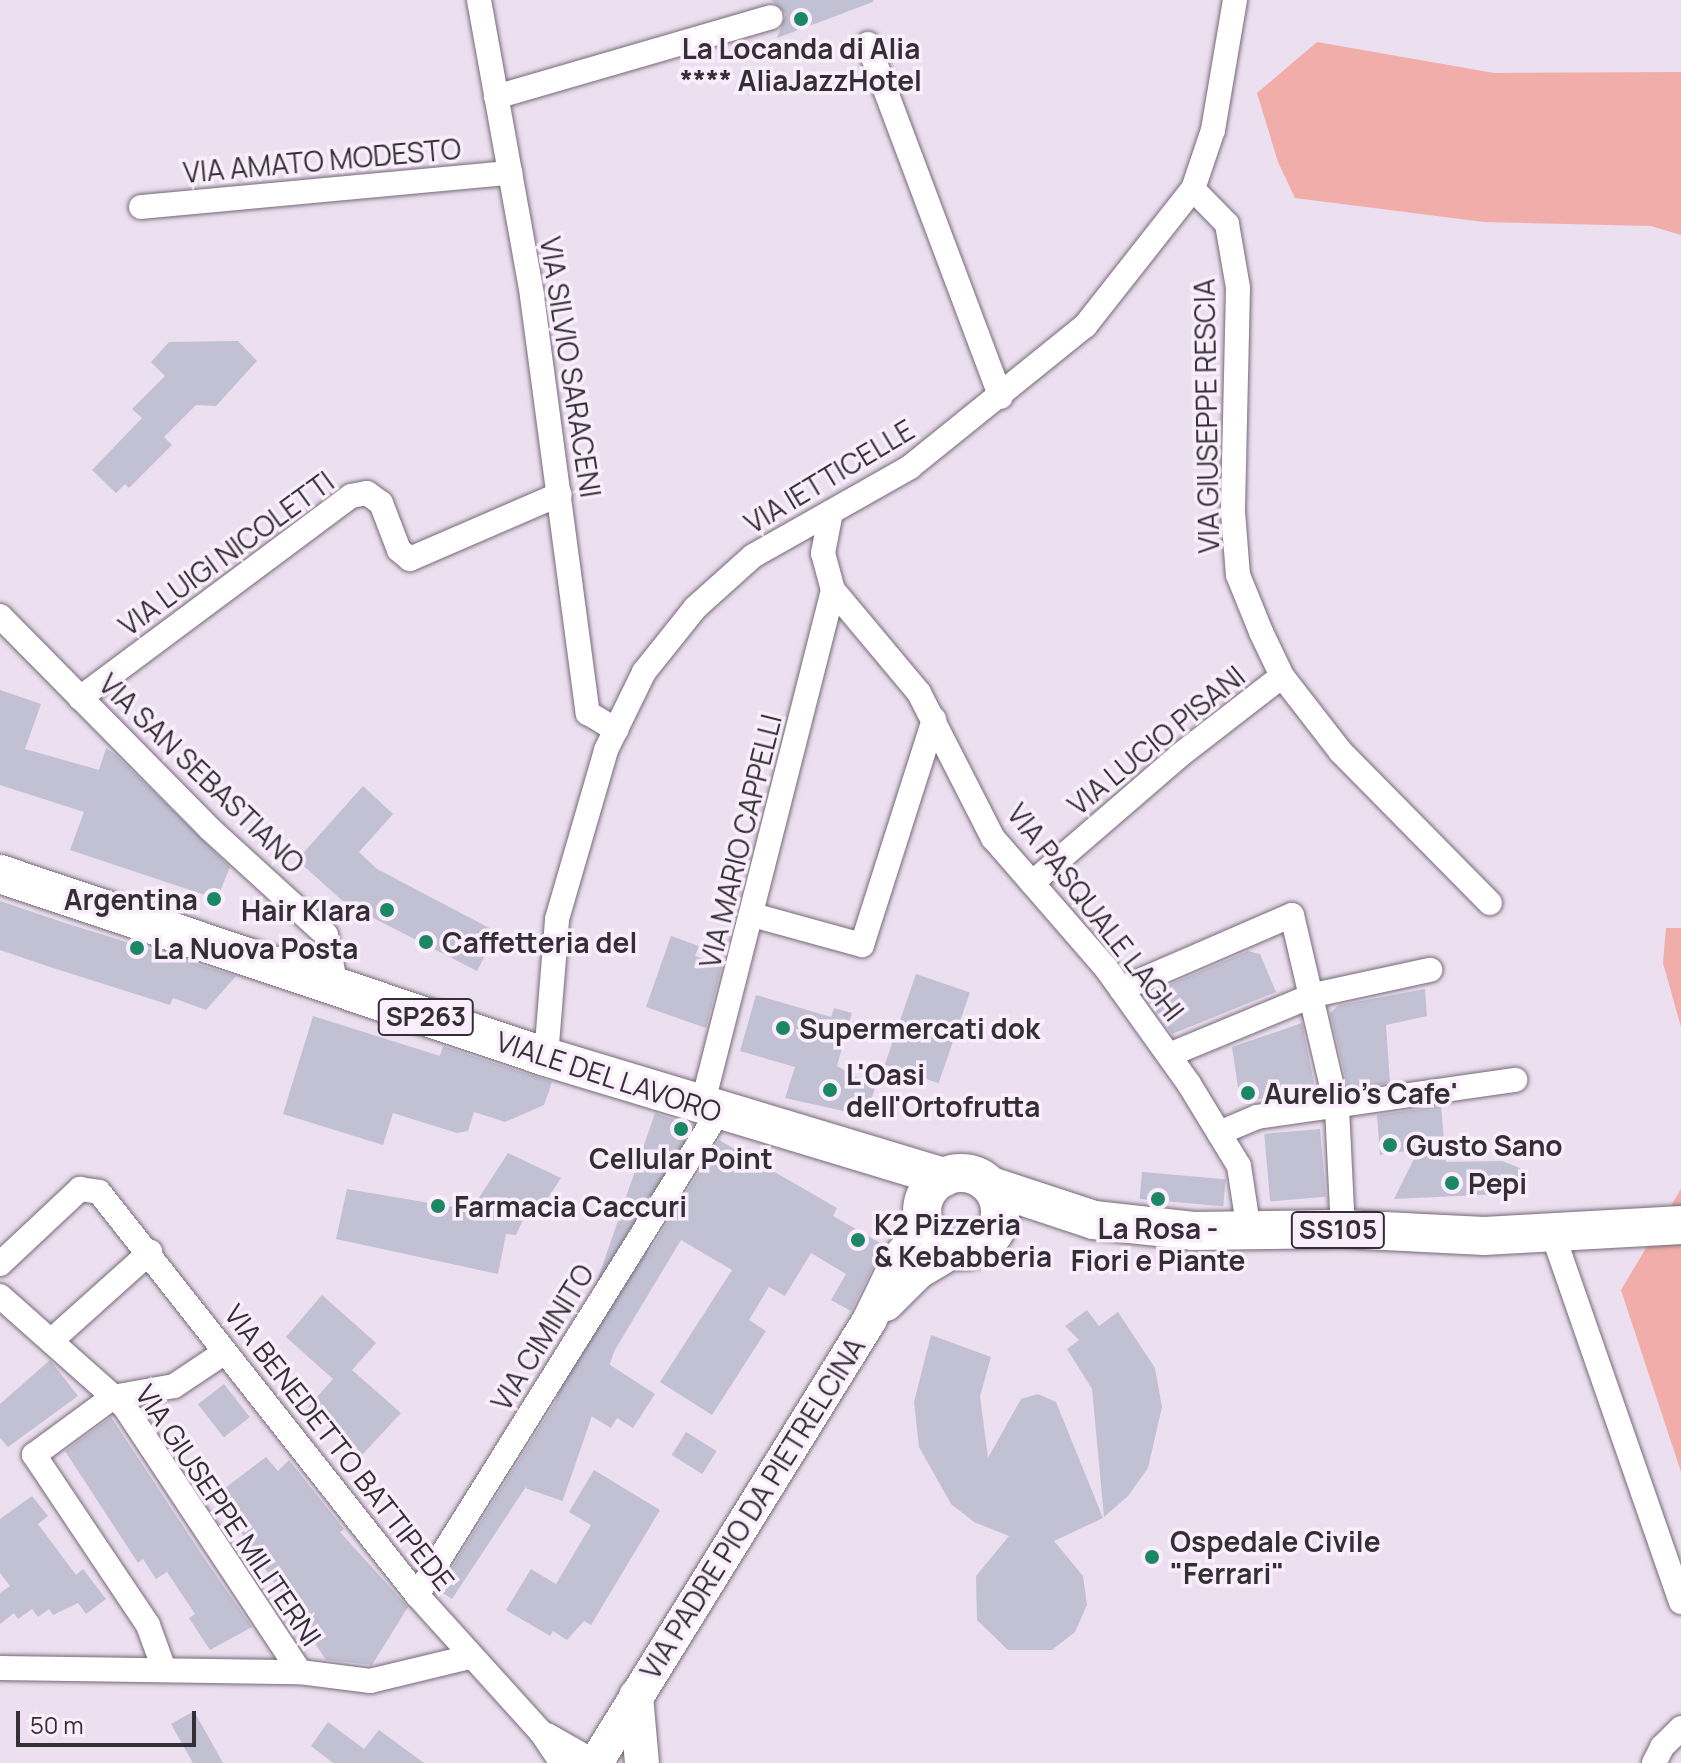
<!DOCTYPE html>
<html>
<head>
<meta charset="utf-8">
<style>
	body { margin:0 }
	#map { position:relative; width:1681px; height:1763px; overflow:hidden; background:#ecdfef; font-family:Manrope,sans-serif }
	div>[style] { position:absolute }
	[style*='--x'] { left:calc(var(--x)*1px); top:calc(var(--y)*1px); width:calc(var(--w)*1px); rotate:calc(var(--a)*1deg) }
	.green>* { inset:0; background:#f0ada9 }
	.building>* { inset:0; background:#c2c1d3; transform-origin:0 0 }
	.roads { filter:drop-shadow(0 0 2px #756a78) drop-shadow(0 0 2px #756a78) }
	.street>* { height:24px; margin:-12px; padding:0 12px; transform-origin:12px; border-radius:12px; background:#fff }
	.secondary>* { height:34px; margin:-17px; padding:0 17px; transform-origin:17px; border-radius:17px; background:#fff }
	.primary>* { height:38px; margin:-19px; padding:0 19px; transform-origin:19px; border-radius:19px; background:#fff }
	.primary>.ring { margin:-19px; padding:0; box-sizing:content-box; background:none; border:38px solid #fff; border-radius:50% }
	.dots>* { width:22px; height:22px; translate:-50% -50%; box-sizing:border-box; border:4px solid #faedfc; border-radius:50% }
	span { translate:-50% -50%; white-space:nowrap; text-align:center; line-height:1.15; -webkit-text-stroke:7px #faedfc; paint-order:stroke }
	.shield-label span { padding:2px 6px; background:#faedfc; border:2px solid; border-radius:6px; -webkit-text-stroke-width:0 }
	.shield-label { font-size:26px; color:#342f35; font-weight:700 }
	.poi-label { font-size:28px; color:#342f35; font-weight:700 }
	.right { translate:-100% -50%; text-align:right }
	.left { translate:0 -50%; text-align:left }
	.street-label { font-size:28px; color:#342f35 }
	.scale { position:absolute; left:16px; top:1711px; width:180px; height:36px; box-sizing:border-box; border:4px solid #342f35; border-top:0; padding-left:10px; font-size:24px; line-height:28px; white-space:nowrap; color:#342f35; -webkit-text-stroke:6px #faedfc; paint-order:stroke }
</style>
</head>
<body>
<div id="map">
	<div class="green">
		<div style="clip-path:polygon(1317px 42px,1494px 73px,1681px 72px,1681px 235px,1651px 226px,1484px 222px,1295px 198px,1278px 162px,1257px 93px)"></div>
		<div style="clip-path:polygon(1666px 928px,1681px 928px,1681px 1027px,1663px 963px)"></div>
		<div style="clip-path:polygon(1681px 1189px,1681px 1472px,1621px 1290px)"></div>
	</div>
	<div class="building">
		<div style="clip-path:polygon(771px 0,873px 0,873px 2px,777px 38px,786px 14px)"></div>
		<div style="clip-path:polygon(238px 341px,257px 361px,216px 406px,196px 405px,164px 437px,172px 445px,129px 488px,125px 484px,116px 493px,92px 470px,142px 418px,132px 409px,165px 376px,151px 362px,169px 342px)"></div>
		<div style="clip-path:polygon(0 690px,41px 704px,25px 749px,99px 770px,106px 748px,116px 755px,230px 867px,217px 899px,70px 850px,84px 812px,0 785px)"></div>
		<div style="clip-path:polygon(363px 786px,393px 814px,359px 852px,377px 869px,497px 932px,477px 971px,346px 904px,297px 860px)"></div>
		<div style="clip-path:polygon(0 901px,65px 923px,236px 976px,206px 1010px,173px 998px,170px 1005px,50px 967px,0 950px)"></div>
		<div style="clip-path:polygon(671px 936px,699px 946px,695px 956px,722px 966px,706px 1028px,646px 1007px)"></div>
		<div style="clip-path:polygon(1248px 951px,1260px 954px,1276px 992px,1172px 1034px,1145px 995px)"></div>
		<div style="left:916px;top:974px;width:57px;height:96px;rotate:19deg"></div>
		<div style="clip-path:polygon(1425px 989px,1427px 1016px,1386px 1025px,1390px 1083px,1348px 1088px,1330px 1013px,1339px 1005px)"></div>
		<div style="clip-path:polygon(756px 995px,831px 1017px,834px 1008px,852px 1013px,837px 1066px,875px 1088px,866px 1116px,785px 1098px,795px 1067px,740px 1051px)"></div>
		<div style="clip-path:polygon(313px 1016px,440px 1056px,443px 1046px,552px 1082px,544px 1105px,505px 1122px,474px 1112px,468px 1131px,457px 1133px,393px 1113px,383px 1145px,283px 1114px)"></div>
		<div style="clip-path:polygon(1302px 1023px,1316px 1093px,1240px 1101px,1232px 1047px)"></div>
		<div style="clip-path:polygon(1441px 1106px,1446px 1162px,1502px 1161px,1520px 1168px,1522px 1193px,1394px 1199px,1419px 1149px,1380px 1155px,1377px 1115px)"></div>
		<div style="left:655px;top:1113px;width:39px;height:397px;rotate:19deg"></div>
		<div style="left:1320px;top:1129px;width:68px;height:56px;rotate:85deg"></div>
		<div style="clip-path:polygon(719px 1140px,837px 1208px,833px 1216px,884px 1245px,851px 1311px,831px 1300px,846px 1274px,811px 1253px,785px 1296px,769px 1287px,749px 1320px,766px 1331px,712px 1415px,660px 1382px,732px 1270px,681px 1240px,607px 1363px,655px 1394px,633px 1428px,617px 1418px,611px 1428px,578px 1408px,452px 1599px,438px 1590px)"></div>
		<div style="clip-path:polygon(508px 1153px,561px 1178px,542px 1207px,531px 1202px,516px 1235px,506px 1234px,498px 1274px,336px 1239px,347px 1189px,471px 1210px)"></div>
		<div style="left:1142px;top:1172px;width:84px;height:27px;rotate:5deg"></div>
		<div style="clip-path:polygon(322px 1295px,376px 1343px,352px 1370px,401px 1413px,362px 1455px,308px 1407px,333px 1379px,286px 1337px)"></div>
		<div style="clip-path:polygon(1087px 1310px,1099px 1326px,1118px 1312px,1155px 1368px,1162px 1407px,1148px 1468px,1128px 1496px,1104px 1517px,1092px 1389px,1067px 1349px,1079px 1340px,1065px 1326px)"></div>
		<div style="clip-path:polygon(931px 1335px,991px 1357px,980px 1396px,988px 1458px,1021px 1399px,1038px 1394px,1056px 1402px,1103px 1518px,1054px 1541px,1083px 1576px,1087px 1605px,1075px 1632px,1052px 1650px,1008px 1650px,977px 1620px,976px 1576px,1009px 1536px,974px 1522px,951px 1504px,919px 1447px,914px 1402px)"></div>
		<div style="clip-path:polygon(50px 1360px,78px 1396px,8px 1447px,0 1438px,0 1404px)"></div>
		<div style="left:224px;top:1384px;width:42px;height:33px;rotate:52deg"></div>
		<div style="clip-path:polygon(111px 1417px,208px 1564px,252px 1627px,210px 1650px,189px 1618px,195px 1614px,167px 1572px,156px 1579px,143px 1559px,138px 1563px,65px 1451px)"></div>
		<div style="left:686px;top:1432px;width:36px;height:27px;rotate:32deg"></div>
		<div style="clip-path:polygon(266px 1457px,278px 1471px,289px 1460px,344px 1529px,340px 1532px,408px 1607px,372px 1665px,326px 1660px,216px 1495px)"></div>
		<div style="clip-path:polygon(594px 1470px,660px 1510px,591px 1625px,584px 1621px,567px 1640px,553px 1631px,550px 1636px,506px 1610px,531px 1569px,556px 1584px,591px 1525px,569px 1512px)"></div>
		<div style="clip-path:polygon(32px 1496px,48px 1516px,38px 1524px,76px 1575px,83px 1569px,106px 1599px,86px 1614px,78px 1603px,53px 1615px,49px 1609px,38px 1617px,32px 1609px,18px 1619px,14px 1613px,0 1624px,0 1593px,10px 1586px,0 1573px,0 1519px)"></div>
		<div style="clip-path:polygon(194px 1711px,223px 1763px,193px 1763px,171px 1724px)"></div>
		<div style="clip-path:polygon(328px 1722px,364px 1749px,379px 1730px,424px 1763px,333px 1763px,311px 1746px)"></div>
	</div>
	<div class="roads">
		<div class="street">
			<div style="--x:479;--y:0;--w:301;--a:79.8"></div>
			<div style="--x:532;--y:296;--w:421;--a:82.4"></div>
			<div style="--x:588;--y:713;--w:33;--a:31"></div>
			<div style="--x:868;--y:44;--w:377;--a:69.4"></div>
			<div style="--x:496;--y:97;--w:286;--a:-16.2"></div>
			<div style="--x:1193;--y:189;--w:49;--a:45.8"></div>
			<div style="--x:1227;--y:224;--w:65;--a:80.2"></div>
			<div style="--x:1238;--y:288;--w:224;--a:91.3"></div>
			<div style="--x:1233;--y:512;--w:63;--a:85.5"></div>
			<div style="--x:1238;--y:575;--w:61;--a:68"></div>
			<div style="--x:1261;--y:632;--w:49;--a:64.5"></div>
			<div style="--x:1282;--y:676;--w:96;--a:52.2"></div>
			<div style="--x:1341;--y:752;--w:212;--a:45.4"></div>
			<div style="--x:141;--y:207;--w:371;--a:-5.3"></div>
			<div style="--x:831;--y:512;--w:42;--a:101"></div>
			<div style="--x:823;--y:553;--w:38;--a:75"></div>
			<div style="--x:833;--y:590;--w:134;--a:50.1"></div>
			<div style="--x:919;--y:693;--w:163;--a:63"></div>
			<div style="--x:993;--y:838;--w:172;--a:49"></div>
			<div style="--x:1106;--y:968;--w:143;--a:54.4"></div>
			<div style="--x:1189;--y:1084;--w:96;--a:58.6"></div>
			<div style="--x:1239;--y:1166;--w:66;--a:81.3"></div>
			<div style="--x:0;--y:616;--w:299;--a:45.4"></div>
			<div style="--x:210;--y:829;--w:157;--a:42.4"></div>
			<div style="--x:326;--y:935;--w:53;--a:79.1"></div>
			<div style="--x:80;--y:698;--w:338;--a:-36.7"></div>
			<div style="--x:351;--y:496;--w:16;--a:-11"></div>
			<div style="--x:367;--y:493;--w:17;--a:36"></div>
			<div style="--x:381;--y:503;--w:50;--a:69"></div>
			<div style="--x:399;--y:550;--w:14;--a:39"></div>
			<div style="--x:410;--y:559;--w:163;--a:-23.4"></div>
			<div style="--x:1032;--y:883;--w:194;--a:-40.8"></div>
			<div style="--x:1179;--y:756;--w:130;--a:-37.8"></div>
			<div style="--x:753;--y:915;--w:113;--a:15.4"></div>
			<div style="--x:862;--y:945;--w:237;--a:-72.3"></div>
			<div style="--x:1121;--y:989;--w:186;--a:-23.4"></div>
			<div style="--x:1292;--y:915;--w:198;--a:76.9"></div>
			<div style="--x:1337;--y:1108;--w:121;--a:87.2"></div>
			<div style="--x:1169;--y:1055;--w:157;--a:-22.5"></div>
			<div style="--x:1314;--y:995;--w:119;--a:-12.2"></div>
			<div style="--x:546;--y:1057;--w:138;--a:-85.4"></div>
			<div style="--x:557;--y:919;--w:176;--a:-73.8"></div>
			<div style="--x:606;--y:750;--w:87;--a:-64"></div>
			<div style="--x:644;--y:672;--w:82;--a:-51.4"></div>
			<div style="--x:695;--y:608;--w:78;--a:-41.9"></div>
			<div style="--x:753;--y:556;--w:180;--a:-29.5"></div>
			<div style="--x:910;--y:467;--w:225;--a:-38.9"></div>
			<div style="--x:1085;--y:326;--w:174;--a:-51.8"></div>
			<div style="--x:1193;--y:189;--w:62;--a:-71.3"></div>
			<div style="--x:1213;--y:130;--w:132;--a:-80.4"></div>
			<div style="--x:702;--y:1106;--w:532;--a:-75.75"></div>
			<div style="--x:1219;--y:1133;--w:41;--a:-22.8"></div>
			<div style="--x:1257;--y:1117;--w:261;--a:-8.2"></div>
			<div style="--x:1551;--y:1229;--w:395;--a:70.8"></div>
			<div style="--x:0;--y:1264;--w:110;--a:-43.2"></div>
			<div style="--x:80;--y:1189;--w:19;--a:9"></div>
			<div style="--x:99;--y:1192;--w:513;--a:51.72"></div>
			<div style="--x:417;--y:1595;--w:185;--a:47.9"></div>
			<div style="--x:541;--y:1732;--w:37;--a:56"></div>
			<div style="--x:0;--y:1296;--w:166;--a:41.6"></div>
			<div style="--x:124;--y:1406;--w:319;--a:56.5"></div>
			<div style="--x:52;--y:1340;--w:132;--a:-41.9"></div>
			<div style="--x:417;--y:1595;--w:570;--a:-58.04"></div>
			<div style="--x:0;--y:1668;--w:300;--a:0.8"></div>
			<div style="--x:300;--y:1672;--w:71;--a:7.3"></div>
			<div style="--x:370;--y:1681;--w:103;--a:-13.5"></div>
			<div style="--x:164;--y:1669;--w:47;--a:-110"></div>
			<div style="--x:148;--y:1625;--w:205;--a:-123.8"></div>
			<div style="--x:34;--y:1455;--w:98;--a:-36.3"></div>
			<div style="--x:113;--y:1397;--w:62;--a:-10.2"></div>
			<div style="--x:174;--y:1386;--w:61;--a:-33.7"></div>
			<div style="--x:547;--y:1735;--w:51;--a:29.6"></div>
			<div style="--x:1654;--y:1763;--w:18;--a:-63"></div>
			<div style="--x:1662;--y:1747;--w:27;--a:-45"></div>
		</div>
		<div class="secondary">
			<div style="--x:886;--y:1304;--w:45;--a:-45"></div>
			<div style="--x:918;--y:1272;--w:41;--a:-31"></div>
			<div style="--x:636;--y:1696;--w:67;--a:84.9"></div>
			<div style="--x:600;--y:1756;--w:511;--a:-58.27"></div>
			<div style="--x:869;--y:1321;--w:71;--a:-64.2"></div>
			<div style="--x:900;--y:1257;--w:39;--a:-50"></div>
		</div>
		<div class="primary">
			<div style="--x:0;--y:874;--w:576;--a:18.53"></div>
			<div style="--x:546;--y:1057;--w:416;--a:16.8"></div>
			<div class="ring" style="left:922px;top:1173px;width:40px;height:40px"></div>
			<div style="--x:991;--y:1186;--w:108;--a:18.3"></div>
			<div style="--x:1094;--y:1220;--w:100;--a:6.3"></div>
			<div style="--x:1193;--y:1231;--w:150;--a:-0.8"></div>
			<div style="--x:1343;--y:1229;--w:142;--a:2.8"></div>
			<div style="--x:1485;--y:1236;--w:196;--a:-3.2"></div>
		</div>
	</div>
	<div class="dots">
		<div style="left:801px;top:19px;background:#1b8764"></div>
		<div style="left:214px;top:899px;background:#1b8764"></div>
		<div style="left:387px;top:910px;background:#1b8764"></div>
		<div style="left:426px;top:942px;background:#1b8764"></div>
		<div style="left:137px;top:948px;background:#1b8764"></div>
		<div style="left:783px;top:1028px;background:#1b8764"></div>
		<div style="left:830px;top:1090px;background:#1b8764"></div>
		<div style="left:1248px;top:1093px;background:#1b8764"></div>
		<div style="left:681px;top:1129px;background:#1b8764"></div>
		<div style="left:1390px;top:1145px;background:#1b8764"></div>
		<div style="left:1452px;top:1183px;background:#1b8764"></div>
		<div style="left:1158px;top:1199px;background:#1b8764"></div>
		<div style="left:438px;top:1206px;background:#1b8764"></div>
		<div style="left:858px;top:1240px;background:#1b8764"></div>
		<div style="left:1152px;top:1557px;background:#1b8764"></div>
	</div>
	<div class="shield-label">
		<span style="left:426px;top:1017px">SP263</span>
		<span style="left:1338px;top:1230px">SS105</span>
	</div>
	<div class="poi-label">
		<span style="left:801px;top:64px">La Locanda di Alia<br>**** AliaJazzHotel</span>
		<span class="right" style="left:198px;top:899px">Argentina</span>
		<span class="right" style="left:371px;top:910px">Hair Klara</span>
		<span class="left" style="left:442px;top:942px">Caffetteria del</span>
		<span class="left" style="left:153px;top:948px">La Nuova Posta</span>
		<span class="left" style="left:799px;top:1028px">Supermercati dok</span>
		<span class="left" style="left:846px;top:1090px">L'Oasi<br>dell'Ortofrutta</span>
		<span class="left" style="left:1264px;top:1093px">Aurelio's Cafe'</span>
		<span class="left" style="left:1406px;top:1145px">Gusto Sano</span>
		<span style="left:681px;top:1158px">Cellular Point</span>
		<span class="left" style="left:1468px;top:1183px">Pepi</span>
		<span class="left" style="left:454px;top:1206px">Farmacia Caccuri</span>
		<span class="left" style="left:874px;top:1240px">K2 Pizzeria<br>&amp; Kebabberia</span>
		<span style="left:1158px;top:1244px">La Rosa -<br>Fiori e Piante</span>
		<span class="left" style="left:1170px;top:1557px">Ospedale Civile<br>"Ferrari"</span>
	</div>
	<div class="street-label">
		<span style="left:322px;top:160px;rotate:-5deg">VIA AMATO MODESTO</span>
		<span style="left:571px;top:367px;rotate:81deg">VIA SILVIO SARACENI</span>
		<span style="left:1206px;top:416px;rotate:-91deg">VIA GIUSEPPE RESCIA</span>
		<span style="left:829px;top:476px;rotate:-31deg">VIA IETTICELLE</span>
		<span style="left:226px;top:553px;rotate:-36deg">VIA LUIGI NICOLETTI</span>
		<span style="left:1156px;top:740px;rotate:-39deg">VIA LUCIO PISANI</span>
		<span style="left:202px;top:773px;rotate:44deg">VIA SAN SEBASTIANO</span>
		<span style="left:740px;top:841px;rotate:-76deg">VIA MARIO CAPPELLI</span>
		<span style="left:1096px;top:912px;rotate:52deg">VIA PASQUALE LAGHI</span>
		<span style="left:609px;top:1076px;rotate:18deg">VIALE DEL LAVORO</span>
		<span style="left:542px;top:1337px;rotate:-58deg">VIA CIMINITO</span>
		<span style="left:340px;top:1447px;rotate:52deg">VIA BENEDETTO BATTIPEDE</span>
		<span style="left:752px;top:1508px;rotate:-58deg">VIA PADRE PIO DA PIETRELCINA</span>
		<span style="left:229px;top:1515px;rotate:56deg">VIA GIUSEPPE MILITERNI</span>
	</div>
	<div class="scale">50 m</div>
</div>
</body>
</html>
